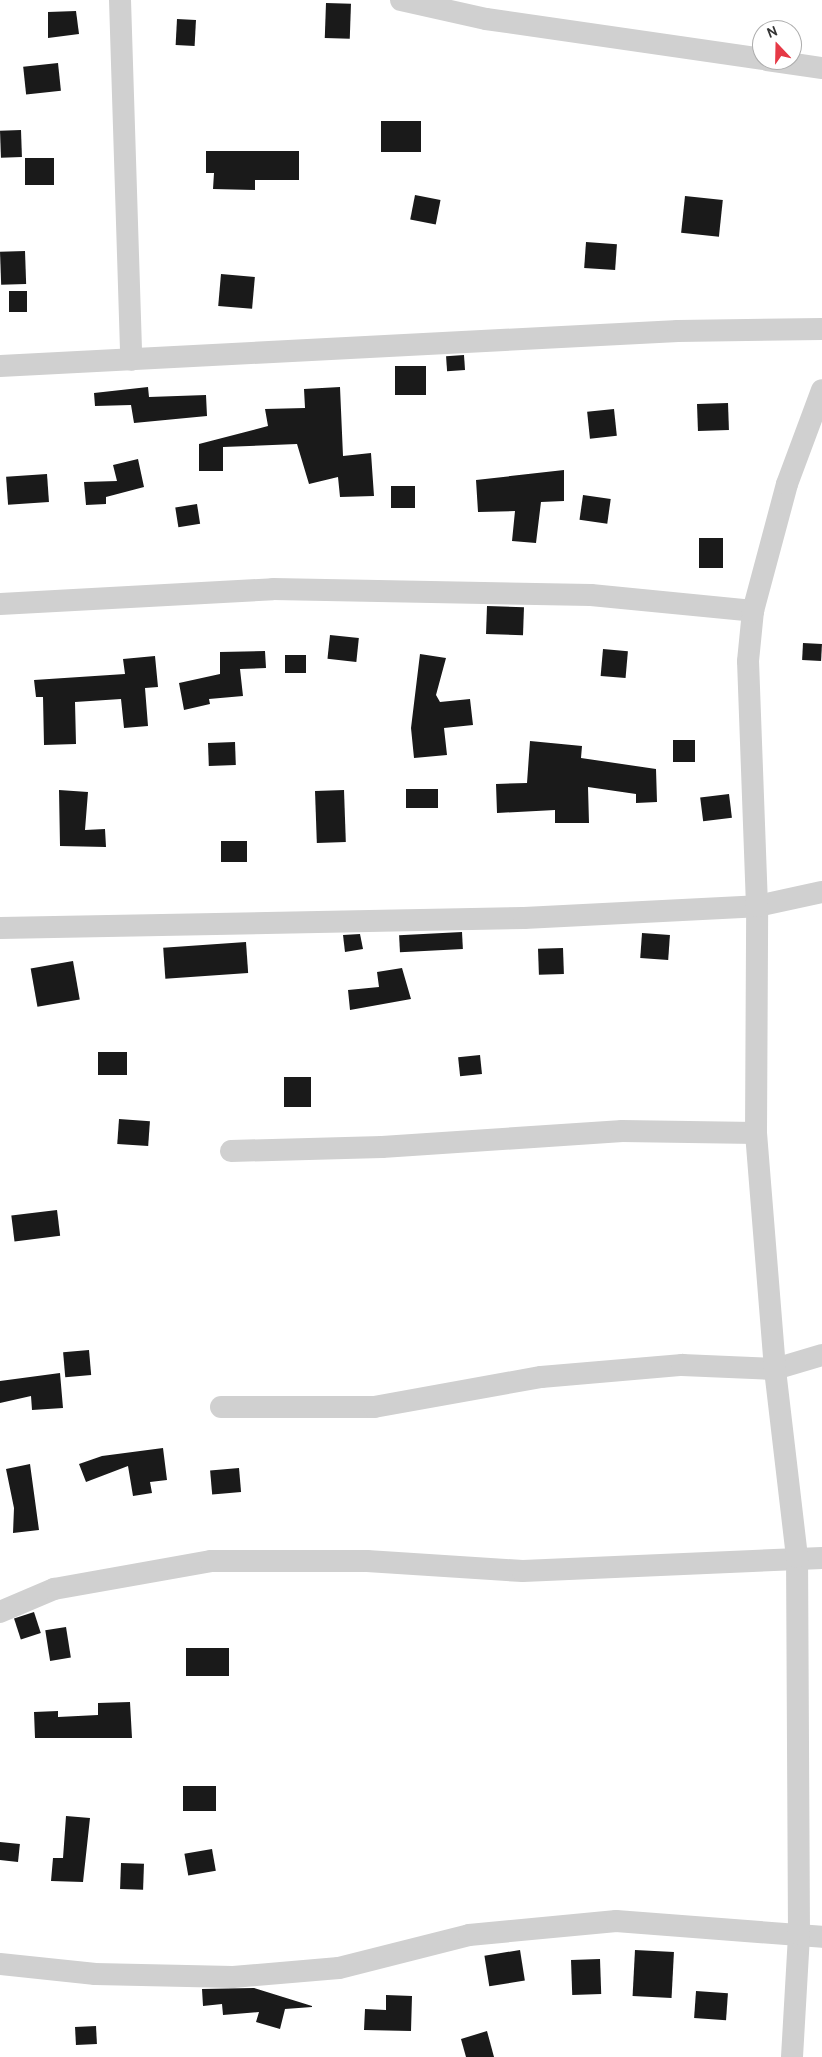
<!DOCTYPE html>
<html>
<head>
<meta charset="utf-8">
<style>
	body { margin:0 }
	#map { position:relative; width:822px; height:2057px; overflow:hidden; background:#fff; font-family:Cabin,sans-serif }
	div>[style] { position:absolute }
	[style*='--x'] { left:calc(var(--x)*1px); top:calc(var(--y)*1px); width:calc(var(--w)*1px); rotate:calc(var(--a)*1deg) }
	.building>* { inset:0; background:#1a1a1a; transform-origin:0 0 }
	.minor>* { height:22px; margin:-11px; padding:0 11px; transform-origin:11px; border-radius:11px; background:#d0d0d0 }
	span { translate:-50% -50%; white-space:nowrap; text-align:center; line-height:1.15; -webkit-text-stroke:5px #fff; paint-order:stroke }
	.north { position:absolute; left:752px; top:20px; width:50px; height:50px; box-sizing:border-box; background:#fff; border:1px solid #adadad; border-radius:50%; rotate:339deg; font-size:14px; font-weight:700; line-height:20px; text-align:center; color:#333 }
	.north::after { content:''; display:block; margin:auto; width:18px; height:22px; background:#e63946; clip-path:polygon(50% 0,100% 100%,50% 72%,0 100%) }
</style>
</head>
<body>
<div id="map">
	<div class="building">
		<div style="left:326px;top:3px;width:25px;height:35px;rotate:2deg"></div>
		<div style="clip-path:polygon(76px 11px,79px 34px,48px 38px,48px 12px)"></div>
		<div style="left:177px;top:19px;width:19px;height:26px;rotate:3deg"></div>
		<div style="left:58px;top:63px;width:28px;height:35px;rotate:84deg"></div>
		<div style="left:381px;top:121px;width:40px;height:31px"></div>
		<div style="left:21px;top:130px;width:27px;height:21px;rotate:88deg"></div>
		<div style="clip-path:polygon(206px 151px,299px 151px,299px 180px,255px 180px,255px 190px,213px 189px,214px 173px,206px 173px)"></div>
		<div style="left:25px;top:158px;width:29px;height:27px"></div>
		<div style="left:415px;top:195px;width:26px;height:25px;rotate:11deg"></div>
		<div style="left:685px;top:196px;width:38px;height:37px;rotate:6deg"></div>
		<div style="left:586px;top:242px;width:31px;height:26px;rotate:4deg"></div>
		<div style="left:25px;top:251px;width:33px;height:25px;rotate:88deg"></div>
		<div style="left:221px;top:274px;width:34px;height:32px;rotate:5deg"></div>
		<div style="left:9px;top:291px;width:18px;height:21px"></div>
		<div style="left:464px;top:355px;width:15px;height:18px;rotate:86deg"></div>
		<div style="left:426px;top:366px;width:29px;height:31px;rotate:90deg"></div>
		<div style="clip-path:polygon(148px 387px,149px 397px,206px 395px,207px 416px,134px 423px,131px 405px,95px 406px,94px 393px)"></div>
		<div style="clip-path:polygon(340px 387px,343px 456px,371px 453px,374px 496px,340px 497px,338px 477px,309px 484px,297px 444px,223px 447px,223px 471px,199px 471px,199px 444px,268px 426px,265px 409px,305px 408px,304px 389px)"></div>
		<div style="left:728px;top:403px;width:27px;height:31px;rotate:88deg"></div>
		<div style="left:614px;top:409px;width:27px;height:27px;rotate:84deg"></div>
		<div style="clip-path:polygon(138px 459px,144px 487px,106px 497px,106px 504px,86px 505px,84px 482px,117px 481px,113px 465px)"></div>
		<div style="clip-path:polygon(564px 470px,564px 501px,541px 502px,536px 543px,512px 541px,515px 511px,478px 512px,476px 480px)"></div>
		<div style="left:47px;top:474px;width:28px;height:41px;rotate:86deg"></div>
		<div style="left:391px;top:486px;width:24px;height:22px"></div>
		<div style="left:583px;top:495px;width:28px;height:25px;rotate:8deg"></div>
		<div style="left:197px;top:504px;width:20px;height:22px;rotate:81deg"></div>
		<div style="left:699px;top:538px;width:24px;height:30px"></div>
		<div style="left:487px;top:606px;width:37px;height:28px;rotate:2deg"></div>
		<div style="left:330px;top:635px;width:29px;height:24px;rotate:6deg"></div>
		<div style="left:803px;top:643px;width:19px;height:17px;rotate:3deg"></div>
		<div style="left:603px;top:649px;width:25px;height:27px;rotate:5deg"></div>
		<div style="clip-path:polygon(265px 651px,266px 668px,240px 669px,243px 696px,209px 699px,210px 704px,184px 710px,179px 683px,220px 674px,220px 652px)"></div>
		<div style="clip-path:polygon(420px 654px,446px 658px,436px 695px,440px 702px,470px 699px,473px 725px,444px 728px,447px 755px,414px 758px,411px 728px)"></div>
		<div style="left:285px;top:655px;width:21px;height:18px"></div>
		<div style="clip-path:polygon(155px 656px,158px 687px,145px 688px,148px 726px,124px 728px,121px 699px,75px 702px,76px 744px,44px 745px,43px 697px,36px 697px,34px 680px,125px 674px,123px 659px)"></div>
		<div style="left:673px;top:740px;width:22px;height:22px"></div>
		<div style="clip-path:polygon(530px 741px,582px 746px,581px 758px,656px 769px,657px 802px,636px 803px,636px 794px,588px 787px,589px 823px,555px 823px,555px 810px,497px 813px,496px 784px,527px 783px)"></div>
		<div style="left:235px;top:742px;width:23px;height:27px;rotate:88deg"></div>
		<div style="left:406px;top:789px;width:32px;height:19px"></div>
		<div style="clip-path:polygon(59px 790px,88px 792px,85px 830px,105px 829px,106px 847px,60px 846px)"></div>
		<div style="left:344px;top:790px;width:52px;height:29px;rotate:88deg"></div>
		<div style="left:729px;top:794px;width:24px;height:29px;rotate:83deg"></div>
		<div style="left:221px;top:841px;width:26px;height:21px"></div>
		<div style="left:462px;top:932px;width:17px;height:63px;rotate:87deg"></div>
		<div style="left:642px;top:933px;width:28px;height:25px;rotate:4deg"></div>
		<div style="clip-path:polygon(360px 934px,363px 949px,345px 952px,343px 935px)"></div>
		<div style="left:246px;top:942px;width:31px;height:83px;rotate:86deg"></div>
		<div style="left:563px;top:948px;width:26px;height:25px;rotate:88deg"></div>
		<div style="left:73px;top:961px;width:39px;height:43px;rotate:80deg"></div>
		<div style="clip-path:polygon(402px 968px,411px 999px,350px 1010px,348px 990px,379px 987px,377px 972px)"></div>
		<div style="left:127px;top:1052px;width:23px;height:29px;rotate:90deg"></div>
		<div style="left:480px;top:1055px;width:19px;height:22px;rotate:84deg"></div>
		<div style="left:284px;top:1077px;width:27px;height:30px"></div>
		<div style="left:119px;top:1119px;width:31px;height:25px;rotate:4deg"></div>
		<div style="left:57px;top:1210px;width:26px;height:46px;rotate:83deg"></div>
		<div style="left:89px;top:1350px;width:25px;height:26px;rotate:85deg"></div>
		<div style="clip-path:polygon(60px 1373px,63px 1408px,32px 1410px,31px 1396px,0 1403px,0 1381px)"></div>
		<div style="clip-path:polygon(163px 1448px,167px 1480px,150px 1482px,152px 1493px,133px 1496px,128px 1466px,86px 1482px,79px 1464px,102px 1456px)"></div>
		<div style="clip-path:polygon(30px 1464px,39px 1530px,13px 1533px,14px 1508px,6px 1469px)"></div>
		<div style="left:239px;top:1468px;width:24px;height:29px;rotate:85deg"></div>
		<div style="left:34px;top:1612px;width:22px;height:21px;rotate:72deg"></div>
		<div style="left:66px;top:1627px;width:31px;height:21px;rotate:81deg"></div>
		<div style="left:186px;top:1648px;width:43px;height:28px"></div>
		<div style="clip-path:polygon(130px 1702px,132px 1738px,35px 1738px,34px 1712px,58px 1711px,58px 1717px,98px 1715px,98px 1703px)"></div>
		<div style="left:183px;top:1786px;width:33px;height:25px"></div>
		<div style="clip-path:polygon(66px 1816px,90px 1818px,83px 1882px,51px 1881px,53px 1858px,63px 1858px)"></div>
		<div style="left:0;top:1842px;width:20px;height:18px;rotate:6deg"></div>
		<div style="left:212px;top:1849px;width:22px;height:28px;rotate:80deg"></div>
		<div style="left:121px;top:1863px;width:23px;height:26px;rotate:2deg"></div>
		<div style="left:520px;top:1950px;width:31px;height:36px;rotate:81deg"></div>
		<div style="left:635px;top:1950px;width:39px;height:46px;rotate:3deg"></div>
		<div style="left:600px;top:1959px;width:35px;height:29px;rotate:88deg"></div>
		<div style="clip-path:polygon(254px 1988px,312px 2006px,312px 2007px,285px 2009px,280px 2029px,256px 2022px,259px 2012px,223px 2015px,222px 2004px,203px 2006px,202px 1989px)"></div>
		<div style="left:696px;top:1991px;width:32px;height:27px;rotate:4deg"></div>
		<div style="clip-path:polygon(386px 1995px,412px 1996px,411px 2031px,364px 2030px,365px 2009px,386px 2010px)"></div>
		<div style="left:96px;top:2026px;width:18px;height:21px;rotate:87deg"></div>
		<div style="clip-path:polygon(487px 2031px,494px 2057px,466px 2057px,461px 2039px)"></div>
	</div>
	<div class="minor">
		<div style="--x:120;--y:0;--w:360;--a:88.2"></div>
		<div style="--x:401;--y:0;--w:87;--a:12.6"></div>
		<div style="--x:486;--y:19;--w:279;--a:8.2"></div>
		<div style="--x:767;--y:60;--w:56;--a:8.3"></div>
		<div style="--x:0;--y:366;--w:679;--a:-2.96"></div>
		<div style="--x:678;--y:331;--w:144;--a:-0.8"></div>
		<div style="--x:0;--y:604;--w:273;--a:-3.1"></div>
		<div style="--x:273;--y:589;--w:318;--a:1.1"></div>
		<div style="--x:591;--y:595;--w:163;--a:5.6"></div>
		<div style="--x:0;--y:928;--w:524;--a:-1.09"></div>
		<div style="--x:524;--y:918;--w:233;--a:-2.9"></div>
		<div style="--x:757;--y:906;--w:66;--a:-12.2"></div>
		<div style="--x:231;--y:1151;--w:151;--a:-1.5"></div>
		<div style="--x:382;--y:1147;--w:241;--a:-3.8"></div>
		<div style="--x:622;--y:1131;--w:134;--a:0.9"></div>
		<div style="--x:221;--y:1407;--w:153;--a:0"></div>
		<div style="--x:374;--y:1407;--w:170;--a:-10.2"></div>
		<div style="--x:541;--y:1377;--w:142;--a:-4.9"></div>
		<div style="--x:682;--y:1365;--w:93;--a:2.5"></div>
		<div style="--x:775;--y:1369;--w:49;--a:-16.6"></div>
		<div style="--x:0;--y:1612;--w:59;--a:-23.1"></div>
		<div style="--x:54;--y:1589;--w:159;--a:-10.1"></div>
		<div style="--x:211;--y:1561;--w:156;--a:0"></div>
		<div style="--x:367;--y:1561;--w:156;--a:3.7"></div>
		<div style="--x:523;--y:1571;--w:299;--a:-2.5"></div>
		<div style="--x:0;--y:1964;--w:96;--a:6"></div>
		<div style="--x:95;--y:1974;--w:138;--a:1.2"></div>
		<div style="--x:233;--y:1977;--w:106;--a:-4.9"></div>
		<div style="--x:339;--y:1968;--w:134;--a:-14.2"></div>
		<div style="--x:469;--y:1935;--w:148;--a:-5.4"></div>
		<div style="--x:616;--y:1921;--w:207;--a:4.4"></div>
		<div style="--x:792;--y:2057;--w:123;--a:-86.7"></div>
		<div style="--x:799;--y:1934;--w:377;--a:-90.3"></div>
		<div style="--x:797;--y:1557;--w:189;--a:-96.7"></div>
		<div style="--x:775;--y:1369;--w:237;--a:-94.6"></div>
		<div style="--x:756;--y:1133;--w:227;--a:-89.7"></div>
		<div style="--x:757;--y:906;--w:245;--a:-92.1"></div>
		<div style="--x:748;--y:661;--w:50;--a:-84.3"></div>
		<div style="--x:753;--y:611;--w:131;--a:-75"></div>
		<div style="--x:787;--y:484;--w:100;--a:-69.6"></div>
	</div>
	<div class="north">N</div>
</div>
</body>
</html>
